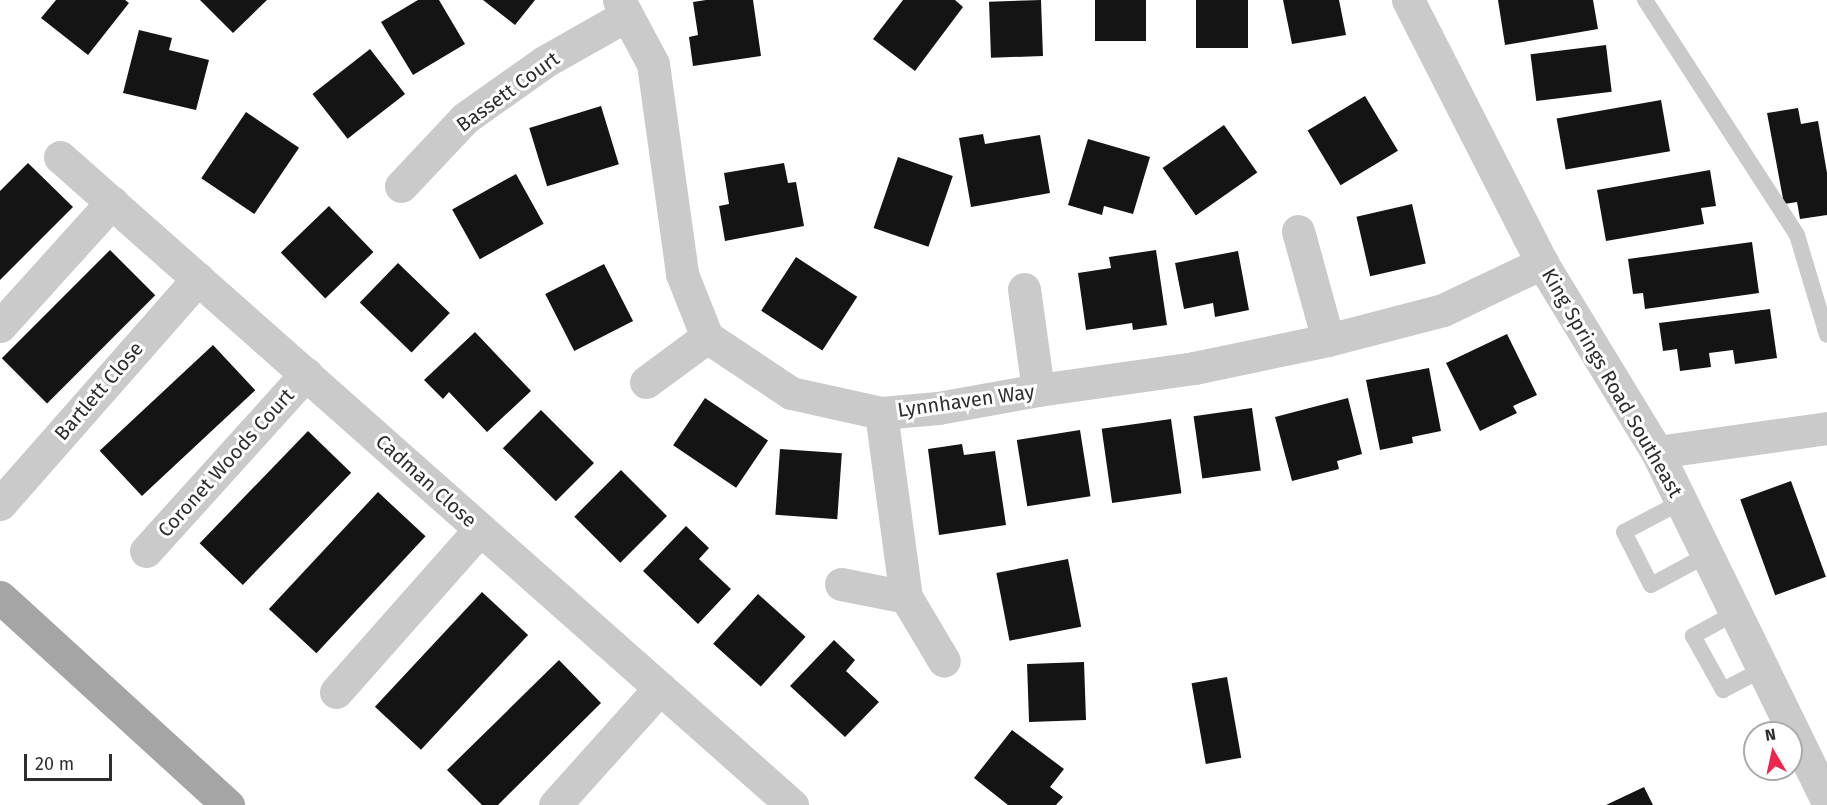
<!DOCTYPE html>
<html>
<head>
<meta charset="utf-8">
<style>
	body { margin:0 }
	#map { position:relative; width:1827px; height:805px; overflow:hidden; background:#fff; font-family:"Fira Sans",sans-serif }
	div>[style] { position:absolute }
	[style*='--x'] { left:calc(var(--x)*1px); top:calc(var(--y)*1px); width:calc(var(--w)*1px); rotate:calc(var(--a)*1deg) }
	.building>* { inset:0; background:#141414; transform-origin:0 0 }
	.service>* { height:16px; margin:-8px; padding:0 8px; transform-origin:8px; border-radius:8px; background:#cacaca }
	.minor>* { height:33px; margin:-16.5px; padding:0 16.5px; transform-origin:16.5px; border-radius:16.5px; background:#cacaca }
	.tertiary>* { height:33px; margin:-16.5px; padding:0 16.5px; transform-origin:16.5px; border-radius:16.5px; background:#cacaca }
	.primary>* { height:33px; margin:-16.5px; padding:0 16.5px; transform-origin:16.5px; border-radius:16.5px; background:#a5a5a5 }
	span { translate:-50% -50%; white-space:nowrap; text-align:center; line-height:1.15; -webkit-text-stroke:6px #fff; paint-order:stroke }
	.street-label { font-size:20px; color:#2d2d2d }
	.north { position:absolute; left:1743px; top:721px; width:60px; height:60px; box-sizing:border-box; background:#fff; border:2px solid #ababab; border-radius:50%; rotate:351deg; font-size:16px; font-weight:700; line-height:24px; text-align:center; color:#2d2d2d }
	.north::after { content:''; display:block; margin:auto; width:21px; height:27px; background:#ee254d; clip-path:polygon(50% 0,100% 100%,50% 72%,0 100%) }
	.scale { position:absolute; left:24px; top:754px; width:88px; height:27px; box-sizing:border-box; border:3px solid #2d2d2d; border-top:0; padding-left:8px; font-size:18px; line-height:21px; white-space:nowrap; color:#2d2d2d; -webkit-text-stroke:4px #fff; paint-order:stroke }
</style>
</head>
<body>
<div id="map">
	<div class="building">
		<div style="clip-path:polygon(56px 0,125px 0,129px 3px,88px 55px,41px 18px)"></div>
		<div style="clip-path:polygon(200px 0,267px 0,233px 33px)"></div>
		<div style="clip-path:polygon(418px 0,439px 0,465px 44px,413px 75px,381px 22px)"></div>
		<div style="clip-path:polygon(483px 0,535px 0,515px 25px)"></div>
		<div style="clip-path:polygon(706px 0,753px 0,761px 56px,693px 66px,689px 37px,698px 35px,693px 2px)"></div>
		<div style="clip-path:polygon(903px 0,955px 0,963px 7px,915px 71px,873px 39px)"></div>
		<div style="left:1041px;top:0;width:56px;height:52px;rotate:88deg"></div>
		<div style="left:1095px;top:0;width:51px;height:41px"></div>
		<div style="left:1196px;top:0;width:52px;height:48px"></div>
		<div style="clip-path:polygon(1283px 0,1339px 0,1346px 35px,1292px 44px)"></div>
		<div style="clip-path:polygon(1498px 0,1593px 0,1598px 29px,1505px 45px)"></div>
		<div style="clip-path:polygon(139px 30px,172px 38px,169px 50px,209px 60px,196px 110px,123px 93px)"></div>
		<div style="left:1606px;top:45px;width:47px;height:76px;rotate:83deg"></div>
		<div style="left:370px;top:49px;width:57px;height:73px;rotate:52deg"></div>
		<div style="left:1365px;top:96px;width:64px;height:67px;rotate:59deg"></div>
		<div style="left:1661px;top:100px;width:52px;height:106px;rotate:80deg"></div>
		<div style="left:601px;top:106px;width:61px;height:75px;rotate:73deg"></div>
		<div style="clip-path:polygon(1798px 108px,1801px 124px,1818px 121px,1827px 173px,1827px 215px,1800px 219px,1797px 202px,1784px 204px,1767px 113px)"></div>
		<div style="left:246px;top:112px;width:64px;height:80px;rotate:34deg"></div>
		<div style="left:1224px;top:125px;width:58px;height:75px;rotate:55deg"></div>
		<div style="clip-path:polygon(983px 134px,985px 144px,1040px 135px,1050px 193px,971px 207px,959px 138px)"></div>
		<div style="clip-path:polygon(1088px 139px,1150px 157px,1133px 214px,1104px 206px,1102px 215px,1068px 205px)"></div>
		<div style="left:898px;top:157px;width:58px;height:75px;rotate:19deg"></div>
		<div style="clip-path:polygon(28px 163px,73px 207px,0 280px,0 191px)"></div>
		<div style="clip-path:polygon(784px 163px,788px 183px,796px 182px,804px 226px,725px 241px,719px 206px,729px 204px,724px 173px)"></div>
		<div style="clip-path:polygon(1710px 170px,1716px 206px,1701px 208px,1704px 224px,1606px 241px,1597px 190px)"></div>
		<div style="left:516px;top:174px;width:57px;height:73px;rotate:61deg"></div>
		<div style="left:1412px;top:204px;width:61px;height:57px;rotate:77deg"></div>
		<div style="left:329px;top:206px;width:64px;height:67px;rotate:46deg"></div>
		<div style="clip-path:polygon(1752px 242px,1759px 293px,1645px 309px,1643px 293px,1633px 294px,1628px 259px)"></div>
		<div style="left:110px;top:250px;width:64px;height:153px;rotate:45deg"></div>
		<div style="clip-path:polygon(1156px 250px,1167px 325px,1133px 330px,1132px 323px,1086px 330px,1078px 273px,1111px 268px,1109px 257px)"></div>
		<div style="clip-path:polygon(1238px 251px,1249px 310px,1215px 317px,1213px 303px,1184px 309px,1175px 263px)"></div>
		<div style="left:796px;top:257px;width:73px;height:64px;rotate:33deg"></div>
		<div style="left:398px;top:263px;width:72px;height:55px;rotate:44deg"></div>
		<div style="left:604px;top:264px;width:64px;height:66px;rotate:63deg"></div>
		<div style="clip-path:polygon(1770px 309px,1777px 358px,1735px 364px,1733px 350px,1709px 353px,1711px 367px,1680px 371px,1677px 349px,1663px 351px,1659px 323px)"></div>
		<div style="clip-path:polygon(475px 332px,531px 391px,487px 432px,449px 392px,443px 399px,424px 380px)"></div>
		<div style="clip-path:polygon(1507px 334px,1537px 395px,1513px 406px,1517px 413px,1480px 431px,1446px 363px)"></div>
		<div style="left:213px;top:345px;width:62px;height:155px;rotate:47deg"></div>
		<div style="clip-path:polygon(1429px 368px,1441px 431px,1412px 437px,1413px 443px,1380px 450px,1366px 380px)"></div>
		<div style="left:705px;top:398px;width:76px;height:57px;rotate:34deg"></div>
		<div style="clip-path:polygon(1348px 398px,1362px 454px,1337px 461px,1339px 469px,1292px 481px,1275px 417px)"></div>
		<div style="left:1252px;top:408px;width:63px;height:59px;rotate:82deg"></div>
		<div style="left:541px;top:410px;width:75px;height:54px;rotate:45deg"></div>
		<div style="left:1171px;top:419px;width:75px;height:70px;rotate:82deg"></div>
		<div style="left:1080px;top:430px;width:67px;height:64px;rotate:81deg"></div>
		<div style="left:308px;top:431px;width:60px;height:156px;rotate:44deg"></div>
		<div style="clip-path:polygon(962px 444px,964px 455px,995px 451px,1006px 525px,939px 535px,928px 449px)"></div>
		<div style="left:780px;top:449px;width:62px;height:66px;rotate:4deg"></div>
		<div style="left:621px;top:470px;width:65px;height:66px;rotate:45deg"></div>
		<div style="left:1791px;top:481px;width:102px;height:54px;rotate:70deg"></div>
		<div style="left:378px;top:492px;width:65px;height:160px;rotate:43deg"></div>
		<div style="clip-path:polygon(686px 526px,709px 548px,699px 559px,731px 589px,698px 624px,643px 571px)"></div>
		<div style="left:1068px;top:559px;width:69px;height:73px;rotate:79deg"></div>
		<div style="left:482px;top:592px;width:63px;height:157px;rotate:43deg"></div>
		<div style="left:758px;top:594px;width:64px;height:67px;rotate:42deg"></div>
		<div style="clip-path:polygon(834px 640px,855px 660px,846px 671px,879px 702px,845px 737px,790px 686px)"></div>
		<div style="clip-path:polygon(559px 660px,601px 703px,498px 805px,482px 805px,447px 770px)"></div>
		<div style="left:1084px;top:662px;width:58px;height:57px;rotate:88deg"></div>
		<div style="left:1227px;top:677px;width:82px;height:36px;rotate:80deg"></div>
		<div style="clip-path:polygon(1012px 730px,1064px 769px,1050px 787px,1063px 797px,1056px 805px,1008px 805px,974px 778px)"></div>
		<div style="clip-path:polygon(1644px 787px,1653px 805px,1606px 805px)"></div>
	</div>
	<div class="service">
		<div style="--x:1645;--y:0;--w:280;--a:57.1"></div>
		<div style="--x:1797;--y:235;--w:104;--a:73.3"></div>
		<div style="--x:1681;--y:502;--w:64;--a:152.2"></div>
		<div style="--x:1624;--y:532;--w:59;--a:63"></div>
		<div style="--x:1651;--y:585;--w:64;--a:-28.2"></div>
		<div style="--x:1735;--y:613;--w:48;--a:151.3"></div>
		<div style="--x:1693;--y:636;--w:62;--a:60.9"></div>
		<div style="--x:1723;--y:690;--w:45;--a:-27.7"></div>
	</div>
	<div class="minor">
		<div style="--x:619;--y:0;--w:72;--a:62"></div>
		<div style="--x:653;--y:64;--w:212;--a:82.1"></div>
		<div style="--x:682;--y:274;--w:68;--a:68.4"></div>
		<div style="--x:707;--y:337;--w:101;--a:33.7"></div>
		<div style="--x:791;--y:393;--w:92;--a:12.5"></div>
		<div style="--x:881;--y:413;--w:57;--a:-5"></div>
		<div style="--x:938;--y:408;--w:102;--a:-10.2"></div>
		<div style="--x:1038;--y:390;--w:158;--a:-8"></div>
		<div style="--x:1194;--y:368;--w:137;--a:-11.8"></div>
		<div style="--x:1328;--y:340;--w:119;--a:-14.6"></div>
		<div style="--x:1443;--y:310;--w:110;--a:-25.4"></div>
		<div style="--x:60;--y:157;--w:978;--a:41.52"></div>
		<div style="--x:401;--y:186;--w:93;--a:-46.7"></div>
		<div style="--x:465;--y:118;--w:97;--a:-35.3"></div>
		<div style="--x:544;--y:62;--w:95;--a:-29.5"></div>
		<div style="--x:1298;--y:231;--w:113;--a:74.6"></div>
		<div style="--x:1024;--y:289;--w:102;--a:82.1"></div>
		<div style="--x:0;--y:326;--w:167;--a:-47.9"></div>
		<div style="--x:646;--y:382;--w:76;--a:-36.4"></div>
		<div style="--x:881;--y:413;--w:186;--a:82.3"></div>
		<div style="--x:906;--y:597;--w:74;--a:59.3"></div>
		<div style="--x:1657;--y:452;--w:172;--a:-8"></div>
		<div style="--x:0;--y:504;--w:300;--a:-48.7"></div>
		<div style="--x:146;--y:551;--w:239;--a:-47.9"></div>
		<div style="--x:841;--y:584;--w:66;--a:11.3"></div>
		<div style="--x:336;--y:692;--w:217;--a:-48.5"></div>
		<div style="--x:555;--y:805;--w:157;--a:-48.1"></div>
	</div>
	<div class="tertiary">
		<div style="--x:1408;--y:0;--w:295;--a:63"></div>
		<div style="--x:1542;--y:263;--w:221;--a:58.7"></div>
		<div style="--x:1657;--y:452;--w:387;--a:64"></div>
	</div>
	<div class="primary">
		<div style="--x:0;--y:597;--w:309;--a:42.4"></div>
	</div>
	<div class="street-label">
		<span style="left:508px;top:92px;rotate:-36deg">Bassett Court</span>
		<span style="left:1612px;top:383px;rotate:60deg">King Springs Road Southeast</span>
		<span style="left:99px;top:391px;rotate:-49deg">Bartlett Close</span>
		<span style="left:966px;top:401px;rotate:-8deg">Lynnhaven Way</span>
		<span style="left:226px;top:463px;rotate:-48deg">Coronet Woods Court</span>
		<span style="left:426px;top:481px;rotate:42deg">Cadman Close</span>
	</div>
	<div class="north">N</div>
	<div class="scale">20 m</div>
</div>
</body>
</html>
